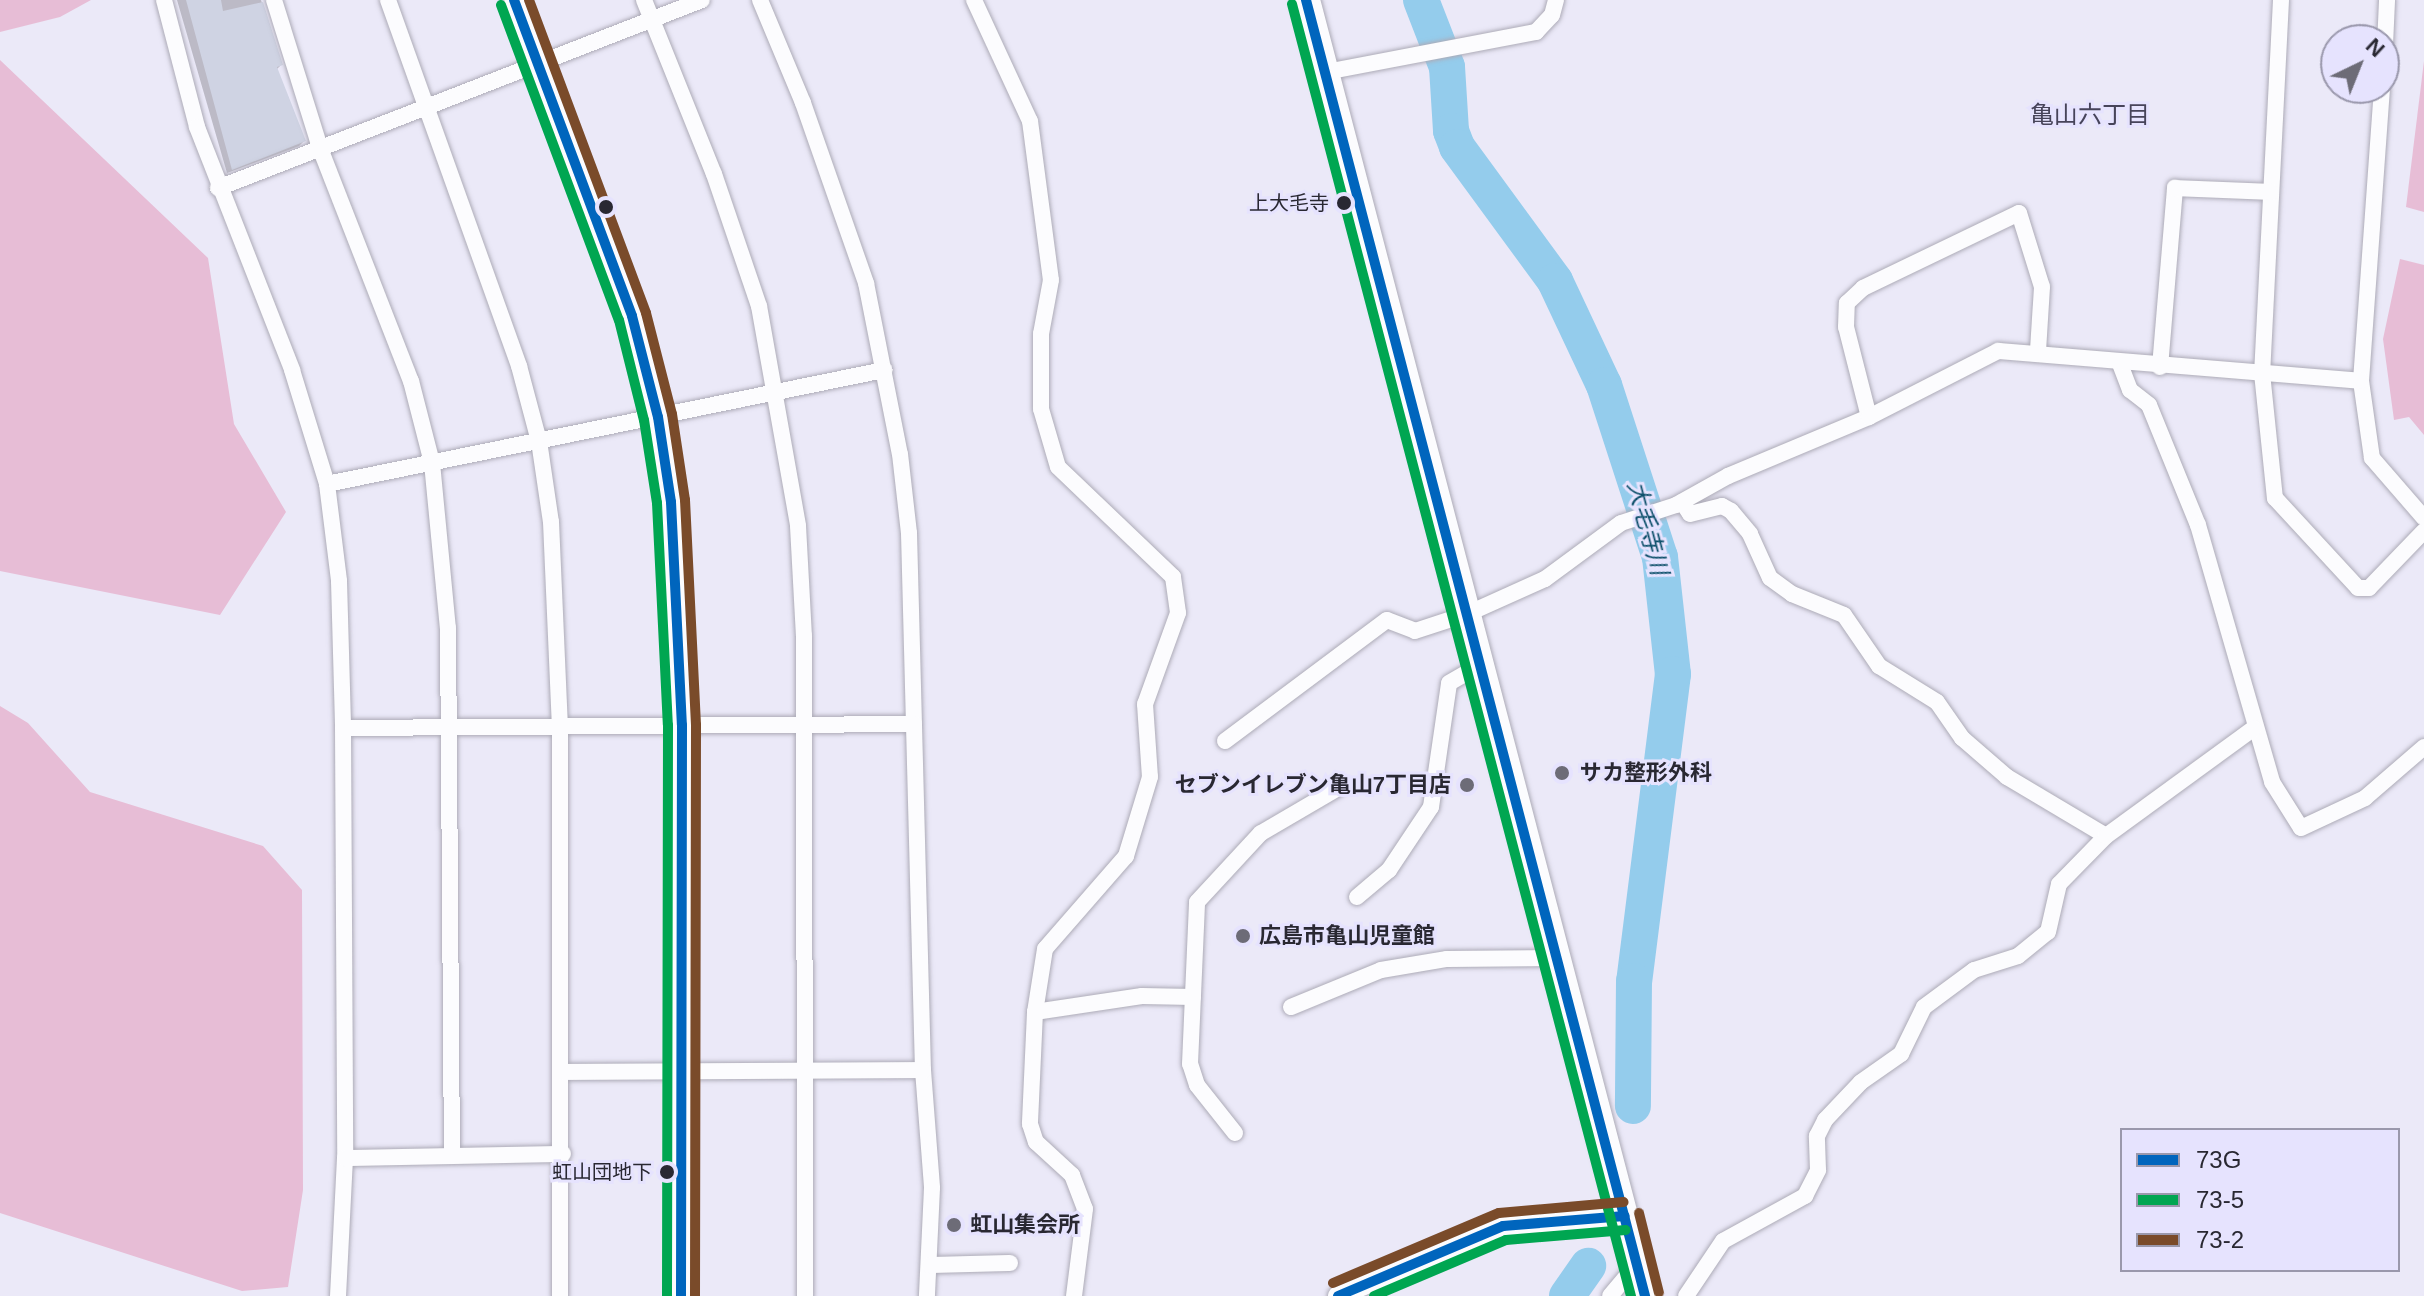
<!DOCTYPE html>
<html>
<head>
<meta charset="utf-8">
<style>
	body { margin:0 }
	#map { position:relative; width:2424px; height:1296px; overflow:hidden; background:#ebe9f8; font-family:Arial,"Noto Sans JP",sans-serif }
	div>[style] { position:absolute }
	[style*='--x'] { left:calc(var(--x)*1px); top:calc(var(--y)*1px); width:calc(var(--w)*1px); rotate:calc(var(--a)*1deg) }
	.forest>* { inset:0; background:#e7bdd6 }
	.shadow>* { inset:0; background:#0003 }
	.river>* { height:36px; margin:-18px; padding:0 18px; transform-origin:18px; border-radius:18px; background:#94ccec }
	.building>* { inset:0; background:#cfd3e3 }
	.roads { filter:drop-shadow(0 0 2px #adabb7) drop-shadow(0 0 2px #adabb7) }
	.minor>* { height:16px; margin:-8px; padding:0 8px; transform-origin:8px; border-radius:8px; background:#fcfcfe }
	.tertiary>* { height:20px; margin:-10px; padding:0 10px; transform-origin:10px; border-radius:10px; background:#fcfcfe }
	.trunk>* { height:28px; margin:-14px; padding:0 14px; transform-origin:14px; border-radius:14px; background:#fcfcfe }
	.bus-1>* { height:10px; margin:-5px; padding:0 5px; transform-origin:5px; border-radius:5px; background:#0065bd }
	.bus-2>* { height:10px; margin:-5px; padding:0 5px; transform-origin:5px; border-radius:5px; background:#00a651 }
	.bus-3>* { height:10px; margin:-5px; padding:0 5px; transform-origin:5px; border-radius:5px; background:#7a4b2a }
	.dots>* { width:22px; height:22px; translate:-50% -50%; box-sizing:border-box; border:4px solid #e6e3fe; border-radius:50% }
	span { translate:-50% -50%; white-space:nowrap; text-align:center; line-height:1.15; -webkit-text-stroke:6px #e6e3fe; paint-order:stroke }
	.bus-label { font-size:20px; color:#292832 }
	.right { translate:-100% -50%; text-align:right }
	.poi-label { font-size:22px; color:#292832; font-weight:700 }
	.left { translate:0 -50%; text-align:left }
	.neighbourhood-label { font-size:24px; color:#47445a }
	.water-label { font-size:24px; color:#0c4f6a; font-style:italic }
	.legend { position:absolute; left:2120px; top:1128px; width:280px; height:144px; box-sizing:border-box; background:#e6e3fe; border:2px solid #9a98ac; margin:0; padding:10px 14px; list-style:none; font-size:24px; color:#292832 }
	.legend li { display:flex; align-items:center; gap:16px; height:40px }
	.legend b { width:40px; border:2px solid #9a98ac }
	.north { position:absolute; left:2320px; top:24px; width:80px; height:80px; box-sizing:border-box; background:#e6e3fe; border:2px solid #9a98ac; border-radius:50%; rotate:43deg; font-size:22px; font-weight:700; line-height:32px; text-align:center; color:#292832 }
	.north::after { content:''; display:block; margin:auto; width:28px; height:36px; background:#6d6c77; clip-path:polygon(50% 0,100% 100%,50% 72%,0 100%) }
</style>
</head>
<body>
<div id="map">
	<div class="forest">
		<div style="clip-path:polygon(0 0,91px 0,60px 17px,0 32px)"></div>
		<div style="clip-path:polygon(0 60px,208px 258px,234px 424px,286px 512px,220px 615px,0 571px)"></div>
		<div style="clip-path:polygon(2424px 61px,2424px 212px,2406px 207px)"></div>
		<div style="clip-path:polygon(2400px 259px,2424px 265px,2424px 435px,2409px 417px,2394px 420px,2383px 339px)"></div>
		<div style="clip-path:polygon(0 706px,28px 723px,90px 792px,263px 846px,302px 890px,303px 1190px,288px 1287px,242px 1291px,0 1213px)"></div>
	</div>
	<div class="shadow">
		<div style="clip-path:polygon(177px 0,261px 0,281px 65px,276px 70px,304px 141px,299px 146px,227px 173px)"></div>
	</div>
	<div class="river">
		<div style="--x:1421;--y:0;--w:72;--a:68.8"></div>
		<div style="--x:1447;--y:67;--w:64;--a:86.4"></div>
		<div style="--x:1451;--y:131;--w:17;--a:69"></div>
		<div style="--x:1457;--y:147;--w:166;--a:53.8"></div>
		<div style="--x:1555;--y:281;--w:115;--a:64.8"></div>
		<div style="--x:1604;--y:385;--w:181;--a:72"></div>
		<div style="--x:1660;--y:557;--w:118;--a:83.7"></div>
		<div style="--x:1673;--y:674;--w:309;--a:97.2"></div>
		<div style="--x:1634;--y:981;--w:125;--a:90.5"></div>
		<div style="--x:1567;--y:1296;--w:37;--a:-55"></div>
	</div>
	<div class="building">
		<div style="clip-path:polygon(186px 0,221px 0,223px 11px,263px 2px,283px 65px,277px 67px,306px 141px,232px 170px)"></div>
	</div>
	<div class="roads">
		<div class="minor">
			<div style="--x:164;--y:0;--w:131;--a:75.4"></div>
			<div style="--x:197;--y:127;--w:261;--a:68.6"></div>
			<div style="--x:292;--y:370;--w:119;--a:72.9"></div>
			<div style="--x:327;--y:484;--w:98;--a:82.9"></div>
			<div style="--x:339;--y:581;--w:147;--a:88.4"></div>
			<div style="--x:343;--y:728;--w:430;--a:89.7"></div>
			<div style="--x:345;--y:1158;--w:138;--a:92.9"></div>
			<div style="--x:274;--y:0;--w:155;--a:72.7"></div>
			<div style="--x:320;--y:148;--w:250;--a:68.7"></div>
			<div style="--x:411;--y:381;--w:85;--a:75.6"></div>
			<div style="--x:432;--y:463;--w:166;--a:84.5"></div>
			<div style="--x:448;--y:628;--w:527;--a:89.57"></div>
			<div style="--x:388;--y:0;--w:389;--a:70.3"></div>
			<div style="--x:519;--y:366;--w:78;--a:75.1"></div>
			<div style="--x:539;--y:441;--w:82;--a:81.6"></div>
			<div style="--x:551;--y:522;--w:204;--a:87.5"></div>
			<div style="--x:560;--y:726;--w:570;--a:90"></div>
			<div style="--x:644;--y:0;--w:188;--a:68.1"></div>
			<div style="--x:714;--y:174;--w:139;--a:71.2"></div>
			<div style="--x:759;--y:306;--w:223;--a:79.9"></div>
			<div style="--x:798;--y:526;--w:110;--a:86.9"></div>
			<div style="--x:804;--y:636;--w:660;--a:89.91"></div>
			<div style="--x:760;--y:0;--w:112;--a:67.3"></div>
			<div style="--x:803;--y:103;--w:191;--a:70.7"></div>
			<div style="--x:866;--y:283;--w:174;--a:78.8"></div>
			<div style="--x:900;--y:454;--w:80;--a:83.5"></div>
			<div style="--x:909;--y:533;--w:537;--a:88.51"></div>
			<div style="--x:923;--y:1070;--w:118;--a:85.6"></div>
			<div style="--x:932;--y:1188;--w:108;--a:92.7"></div>
			<div style="--x:974;--y:0;--w:133;--a:65.2"></div>
			<div style="--x:1030;--y:121;--w:160;--a:82.5"></div>
			<div style="--x:1051;--y:280;--w:55;--a:100.5"></div>
			<div style="--x:1041;--y:334;--w:75;--a:90"></div>
			<div style="--x:1041;--y:409;--w:60;--a:73.7"></div>
			<div style="--x:1058;--y:467;--w:159;--a:43.7"></div>
			<div style="--x:1173;--y:577;--w:36;--a:82"></div>
			<div style="--x:1178;--y:613;--w:97;--a:109.9"></div>
			<div style="--x:1145;--y:704;--w:73;--a:86.1"></div>
			<div style="--x:1150;--y:777;--w:83;--a:106.9"></div>
			<div style="--x:1126;--y:856;--w:123;--a:131.1"></div>
			<div style="--x:1045;--y:949;--w:64;--a:99"></div>
			<div style="--x:1035;--y:1012;--w:112;--a:92.6"></div>
			<div style="--x:1030;--y:1124;--w:19;--a:72"></div>
			<div style="--x:1036;--y:1142;--w:49;--a:42.5"></div>
			<div style="--x:1072;--y:1175;--w:36;--a:69"></div>
			<div style="--x:1085;--y:1209;--w:88;--a:97.2"></div>
			<div style="--x:2281;--y:0;--w:373;--a:92.9"></div>
			<div style="--x:2262;--y:373;--w:126;--a:84.1"></div>
			<div style="--x:2275;--y:498;--w:122;--a:47.3"></div>
			<div style="--x:2358;--y:588;--w:11;--a:0"></div>
			<div style="--x:2369;--y:588;--w:79;--a:-46"></div>
			<div style="--x:2384;--y:67;--w:67;--a:-87.4"></div>
			<div style="--x:1326;--y:72;--w:214;--a:-10.8"></div>
			<div style="--x:1536;--y:32;--w:23;--a:-47"></div>
			<div style="--x:1552;--y:15;--w:16;--a:-75"></div>
			<div style="--x:2382;--y:88;--w:294;--a:94.1"></div>
			<div style="--x:2361;--y:381;--w:78;--a:81.9"></div>
			<div style="--x:2372;--y:458;--w:79;--a:49.1"></div>
			<div style="--x:218;--y:188;--w:519;--a:-21.23"></div>
			<div style="--x:2120;--y:364;--w:28;--a:69"></div>
			<div style="--x:2130;--y:390;--w:24;--a:38"></div>
			<div style="--x:2149;--y:405;--w:130;--a:67.8"></div>
			<div style="--x:2198;--y:525;--w:267;--a:73.9"></div>
			<div style="--x:2272;--y:782;--w:54;--a:57.8"></div>
			<div style="--x:2301;--y:828;--w:71;--a:-25.1"></div>
			<div style="--x:2365;--y:798;--w:78;--a:-40.8"></div>
			<div style="--x:2160;--y:367;--w:180;--a:-85.2"></div>
			<div style="--x:2175;--y:188;--w:96;--a:2.4"></div>
			<div style="--x:1869;--y:417;--w:93;--a:-104.3"></div>
			<div style="--x:1846;--y:327;--w:24;--a:-88"></div>
			<div style="--x:1847;--y:303;--w:22;--a:-43"></div>
			<div style="--x:1863;--y:288;--w:173;--a:-25.7"></div>
			<div style="--x:2019;--y:213;--w:77;--a:72.7"></div>
			<div style="--x:2042;--y:287;--w:64;--a:93.6"></div>
			<div style="--x:327;--y:484;--w:569;--a:-11.57"></div>
			<div style="--x:1682;--y:502;--w:14;--a:56"></div>
			<div style="--x:1690;--y:514;--w:33;--a:-14"></div>
			<div style="--x:1722;--y:506;--w:10;--a:29"></div>
			<div style="--x:1731;--y:511;--w:30;--a:50"></div>
			<div style="--x:1750;--y:534;--w:48;--a:65.6"></div>
			<div style="--x:1770;--y:578;--w:27;--a:36"></div>
			<div style="--x:1792;--y:594;--w:56;--a:22"></div>
			<div style="--x:1844;--y:615;--w:62;--a:55.5"></div>
			<div style="--x:1879;--y:666;--w:68;--a:31.8"></div>
			<div style="--x:1937;--y:702;--w:44;--a:55.2"></div>
			<div style="--x:1962;--y:738;--w:60;--a:40.9"></div>
			<div style="--x:2007;--y:777;--w:115;--a:30.8"></div>
			<div style="--x:343;--y:728;--w:571;--a:-0.4"></div>
			<div style="--x:1225;--y:741;--w:202;--a:-36.8"></div>
			<div style="--x:1387;--y:620;--w:30;--a:21"></div>
			<div style="--x:1415;--y:631;--w:55;--a:-18.1"></div>
			<div style="--x:1467;--y:614;--w:85;--a:-24.2"></div>
			<div style="--x:1545;--y:579;--w:94;--a:-36.4"></div>
			<div style="--x:1621;--y:523;--w:58;--a:-18.1"></div>
			<div style="--x:1676;--y:505;--w:60;--a:-29.1"></div>
			<div style="--x:1728;--y:476;--w:153;--a:-22.7"></div>
			<div style="--x:1869;--y:417;--w:145;--a:-27.1"></div>
			<div style="--x:1998;--y:351;--w:364;--a:4.7"></div>
			<div style="--x:1357;--y:897;--w:42;--a:-40.2"></div>
			<div style="--x:1389;--y:870;--w:76;--a:-56.3"></div>
			<div style="--x:1431;--y:807;--w:125;--a:-81.7"></div>
			<div style="--x:1449;--y:683;--w:34;--a:-30"></div>
			<div style="--x:1291;--y:1007;--w:97;--a:-22.3"></div>
			<div style="--x:1381;--y:970;--w:67;--a:-9.5"></div>
			<div style="--x:1447;--y:959;--w:110;--a:-0.5"></div>
			<div style="--x:1035;--y:1012;--w:108;--a:-8.5"></div>
			<div style="--x:1142;--y:996;--w:51;--a:1.1"></div>
			<div style="--x:563;--y:1072;--w:360;--a:-0.3"></div>
			<div style="--x:1235;--y:1133;--w:61;--a:-128.4"></div>
			<div style="--x:1197;--y:1085;--w:22;--a:-108"></div>
			<div style="--x:1190;--y:1064;--w:162;--a:-87.5"></div>
			<div style="--x:1197;--y:902;--w:94;--a:-47.2"></div>
			<div style="--x:1261;--y:833;--w:89;--a:-30.3"></div>
			<div style="--x:345;--y:1158;--w:218;--a:-1.1"></div>
			<div style="--x:930;--y:1265;--w:80;--a:-1.4"></div>
			<div style="--x:1610;--y:1296;--w:38;--a:-50"></div>
			<div style="--x:1686;--y:1296;--w:66;--a:-56.1"></div>
			<div style="--x:1723;--y:1241;--w:94;--a:-28.8"></div>
			<div style="--x:1805;--y:1196;--w:29;--a:-63"></div>
			<div style="--x:1818;--y:1170;--w:34;--a:-92"></div>
			<div style="--x:1817;--y:1136;--w:18;--a:-63"></div>
			<div style="--x:1825;--y:1120;--w:52;--a:-46.5"></div>
			<div style="--x:1861;--y:1082;--w:49;--a:-35"></div>
			<div style="--x:1901;--y:1054;--w:52;--a:-63.9"></div>
			<div style="--x:1924;--y:1007;--w:62;--a:-36.5"></div>
			<div style="--x:1974;--y:970;--w:46;--a:-17.7"></div>
			<div style="--x:2018;--y:956;--w:38;--a:-39"></div>
			<div style="--x:2048;--y:932;--w:49;--a:-77.1"></div>
			<div style="--x:2059;--y:884;--w:67;--a:-45.6"></div>
			<div style="--x:2106;--y:836;--w:183;--a:-36.1"></div>
		</div>
		<div class="tertiary">
			<div style="--x:514;--y:0;--w:337;--a:69.5"></div>
			<div style="--x:632;--y:316;--w:104;--a:75.6"></div>
			<div style="--x:658;--y:417;--w:86;--a:81.3"></div>
			<div style="--x:671;--y:502;--w:223;--a:87.2"></div>
			<div style="--x:682;--y:725;--w:571;--a:90.1"></div>
			<div style="--x:1338;--y:1296;--w:179;--a:-23"></div>
			<div style="--x:1503;--y:1226;--w:122;--a:-4.7"></div>
		</div>
		<div class="trunk">
			<div style="--x:1306;--y:0;--w:1340;--a:75.34"></div>
		</div>
	</div>
	<div class="bus-1">
		<div style="--x:514;--y:0;--w:337;--a:69.5"></div>
		<div style="--x:632;--y:316;--w:104;--a:75.6"></div>
		<div style="--x:658;--y:417;--w:86;--a:81.3"></div>
		<div style="--x:671;--y:502;--w:223;--a:87.2"></div>
		<div style="--x:682;--y:725;--w:571;--a:90.1"></div>
		<div style="--x:1306;--y:0;--w:1340;--a:75.34"></div>
		<div style="--x:1338;--y:1296;--w:179;--a:-23"></div>
		<div style="--x:1503;--y:1226;--w:122;--a:-4.7"></div>
	</div>
	<div class="bus-2">
		<div style="--x:1292;--y:4;--w:1336;--a:75.3"></div>
		<div style="--x:501;--y:5;--w:336;--a:69.5"></div>
		<div style="--x:619;--y:320;--w:103;--a:76"></div>
		<div style="--x:644;--y:420;--w:84;--a:81.1"></div>
		<div style="--x:657;--y:503;--w:222;--a:87.2"></div>
		<div style="--x:668;--y:725;--w:571;--a:90.1"></div>
		<div style="--x:1374;--y:1296;--w:143;--a:-23"></div>
		<div style="--x:1506;--y:1240;--w:120;--a:-4.8"></div>
	</div>
	<div class="bus-3">
		<div style="--x:529;--y:0;--w:334;--a:69.5"></div>
		<div style="--x:646;--y:313;--w:104;--a:75.6"></div>
		<div style="--x:672;--y:414;--w:87;--a:81.4"></div>
		<div style="--x:685;--y:500;--w:225;--a:87.2"></div>
		<div style="--x:696;--y:725;--w:571;--a:90.1"></div>
		<div style="--x:1639;--y:1213;--w:82;--a:76"></div>
		<div style="--x:1333;--y:1283;--w:180;--a:-22.9"></div>
		<div style="--x:1499;--y:1213;--w:125;--a:-5"></div>
	</div>
	<div class="dots">
		<div style="left:1344px;top:203px;background:#292832"></div>
		<div style="left:606px;top:207px;background:#292832"></div>
		<div style="left:1562px;top:773px;background:#6d6c77"></div>
		<div style="left:1467px;top:785px;background:#6d6c77"></div>
		<div style="left:1243px;top:936px;background:#6d6c77"></div>
		<div style="left:667px;top:1172px;background:#292832"></div>
		<div style="left:954px;top:1225px;background:#6d6c77"></div>
	</div>
	<div class="bus-label">
		<span class="right" style="left:1329px;top:203px">上大毛寺</span>
		<span class="right" style="left:652px;top:1172px">虹山団地下</span>
	</div>
	<div class="poi-label">
		<span class="left" style="left:1580px;top:773px">サカ整形外科</span>
		<span class="right" style="left:1451px;top:785px">セブンイレブン亀山7丁目店</span>
		<span class="left" style="left:1259px;top:936px">広島市亀山児童館</span>
		<span class="left" style="left:970px;top:1225px">虹山集会所</span>
	</div>
	<div class="neighbourhood-label">
		<span style="left:2090px;top:115px">亀山六丁目</span>
	</div>
	<div class="water-label">
		<span style="left:1648px;top:528px;rotate:75deg">大毛寺川</span>
	</div>
	<ul class="legend">
	<li><b style="height:10px;background:#0065bd"></b>73G</li>
	<li><b style="height:10px;background:#00a651"></b>73-5</li>
	<li><b style="height:10px;background:#7a4b2a"></b>73-2</li>
	</ul>
	<div class="north">N</div>
</div>
</body>
</html>
